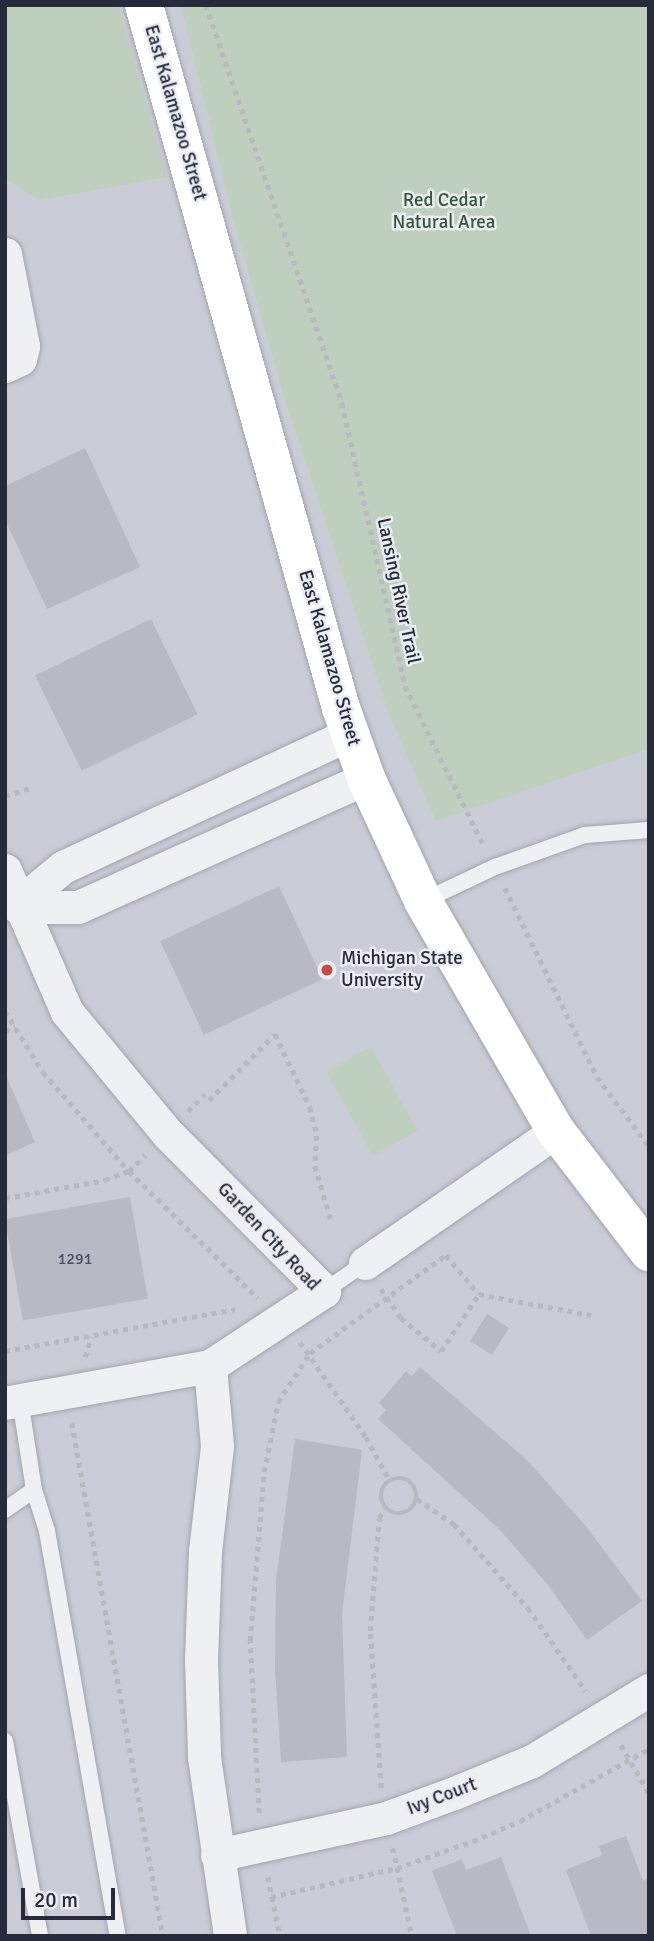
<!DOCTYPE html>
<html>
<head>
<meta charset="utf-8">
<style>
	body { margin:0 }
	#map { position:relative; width:654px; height:1941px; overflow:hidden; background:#dcdee6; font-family:Signika,sans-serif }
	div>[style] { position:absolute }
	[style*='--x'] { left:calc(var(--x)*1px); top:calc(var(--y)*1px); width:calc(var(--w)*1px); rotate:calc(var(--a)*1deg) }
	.built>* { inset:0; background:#cacdd7; transform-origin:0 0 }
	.green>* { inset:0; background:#bfcfbe; transform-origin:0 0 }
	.building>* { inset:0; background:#b7b9c5; transform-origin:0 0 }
	.path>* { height:4.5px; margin-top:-2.25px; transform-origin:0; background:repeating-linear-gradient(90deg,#b7b9c0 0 5px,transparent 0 10px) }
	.path>.ring { margin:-2.25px; padding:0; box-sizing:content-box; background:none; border:4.5px solid #b7b9c0; border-radius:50% }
	.roads { filter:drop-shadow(0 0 2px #a2a4af) drop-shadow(0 0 2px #a2a4af) }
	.lane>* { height:16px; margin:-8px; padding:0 8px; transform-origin:8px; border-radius:8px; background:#eff0f4 }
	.street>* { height:33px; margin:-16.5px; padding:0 16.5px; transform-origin:16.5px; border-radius:16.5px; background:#eff0f4 }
	.secondary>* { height:38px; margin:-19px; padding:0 19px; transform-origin:19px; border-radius:19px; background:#fff }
	.dots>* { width:19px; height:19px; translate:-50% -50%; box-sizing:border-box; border:4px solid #ebedf4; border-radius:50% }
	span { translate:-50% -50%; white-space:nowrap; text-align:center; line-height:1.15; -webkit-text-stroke:5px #ebedf4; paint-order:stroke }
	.number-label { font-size:16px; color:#4b4e5e }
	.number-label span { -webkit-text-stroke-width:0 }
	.street-label { font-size:19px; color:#272a3b }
	.park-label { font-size:19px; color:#355735 }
	.poi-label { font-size:19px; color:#272a3b }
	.left { translate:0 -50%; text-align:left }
	.frame { position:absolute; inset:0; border:7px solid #272a3b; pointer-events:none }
	.scale { position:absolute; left:21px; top:1888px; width:94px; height:32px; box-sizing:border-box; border:4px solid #272a3b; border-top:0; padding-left:9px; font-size:21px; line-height:24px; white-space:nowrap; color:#272a3b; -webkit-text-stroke:5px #ebedf4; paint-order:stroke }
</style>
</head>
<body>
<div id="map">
	<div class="built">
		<div style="left:5px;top:5px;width:644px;height:1931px"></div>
	</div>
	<div class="green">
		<div style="clip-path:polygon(5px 5px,118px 5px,167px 177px,40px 200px,5px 179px)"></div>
		<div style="clip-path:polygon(181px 5px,649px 5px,649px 749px,436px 821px,388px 712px,285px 400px,235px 226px)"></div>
		<div style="left:371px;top:1047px;width:96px;height:51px;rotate:61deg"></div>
	</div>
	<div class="building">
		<div style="clip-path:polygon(85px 448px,140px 567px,47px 609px,5px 520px,5px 486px)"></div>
		<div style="left:151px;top:619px;width:106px;height:129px;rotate:64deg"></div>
		<div style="left:279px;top:886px;width:103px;height:131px;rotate:65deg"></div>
		<div style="clip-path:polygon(5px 1073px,35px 1142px,5px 1156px)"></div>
		<div style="left:130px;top:1197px;width:103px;height:127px;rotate:80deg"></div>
		<div style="left:487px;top:1314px;width:26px;height:32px;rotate:32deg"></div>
		<div style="clip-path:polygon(420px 1367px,527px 1460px,585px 1525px,642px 1601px,587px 1640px,548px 1585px,499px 1529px,378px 1419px,386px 1410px,379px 1403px,406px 1371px,412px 1376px)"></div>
		<div style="clip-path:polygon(295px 1439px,362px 1450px,342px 1614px,347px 1757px,281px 1762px,275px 1668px,276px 1580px)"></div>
		<div style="clip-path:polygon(626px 1836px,643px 1881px,649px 1878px,649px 1936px,591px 1936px,566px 1870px,602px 1855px,599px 1846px)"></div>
		<div style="clip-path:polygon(501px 1857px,531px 1936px,457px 1936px,432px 1871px,462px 1859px,466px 1870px)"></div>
	</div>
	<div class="path">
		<div style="--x:206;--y:5;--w:421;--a:71.1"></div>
		<div style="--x:342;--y:403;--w:290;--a:77.4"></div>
		<div style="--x:405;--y:686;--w:178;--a:63.7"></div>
		<div style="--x:5;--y:796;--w:29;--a:-18"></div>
		<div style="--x:505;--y:888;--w:210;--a:64"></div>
		<div style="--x:597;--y:1077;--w:86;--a:53"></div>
		<div style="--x:5;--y:1011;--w:72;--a:58.1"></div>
		<div style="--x:43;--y:1072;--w:131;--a:49"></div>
		<div style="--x:129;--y:1171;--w:181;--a:44.6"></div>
		<div style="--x:5;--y:1031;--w:11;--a:-22"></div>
		<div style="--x:209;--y:1100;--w:93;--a:-45"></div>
		<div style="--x:275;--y:1034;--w:81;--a:64.4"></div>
		<div style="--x:310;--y:1107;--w:30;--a:76"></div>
		<div style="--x:317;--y:1136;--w:30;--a:94"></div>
		<div style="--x:315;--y:1166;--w:56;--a:73.5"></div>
		<div style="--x:188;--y:1111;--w:24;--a:-45"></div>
		<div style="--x:5;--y:1198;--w:102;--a:-10.2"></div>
		<div style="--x:105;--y:1180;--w:26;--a:-21"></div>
		<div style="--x:129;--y:1171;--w:23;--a:-45"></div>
		<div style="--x:381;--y:1289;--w:35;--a:55"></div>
		<div style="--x:401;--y:1318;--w:52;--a:39.5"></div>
		<div style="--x:441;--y:1351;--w:69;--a:-56.3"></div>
		<div style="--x:479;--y:1294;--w:114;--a:10.6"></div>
		<div style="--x:300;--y:1342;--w:116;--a:55.2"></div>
		<div style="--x:366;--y:1437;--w:50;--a:61.4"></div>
		<div style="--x:5;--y:1351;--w:234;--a:-10.3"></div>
		<div style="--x:85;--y:1357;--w:21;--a:-73"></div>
		<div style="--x:72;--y:1423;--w:521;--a:79.94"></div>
		<div class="ring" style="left:381px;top:1478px;width:31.5px;height:31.5px"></div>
		<div style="--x:417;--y:1499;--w:45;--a:34"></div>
		<div style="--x:454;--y:1524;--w:112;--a:48.6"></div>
		<div style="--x:528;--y:1608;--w:101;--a:55.1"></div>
		<div style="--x:621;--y:1745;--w:56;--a:59.7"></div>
		<div style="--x:381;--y:1788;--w:157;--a:-94"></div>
		<div style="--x:370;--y:1631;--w:113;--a:-85.4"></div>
		<div style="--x:379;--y:1518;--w:13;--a:-61"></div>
		<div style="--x:259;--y:1813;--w:172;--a:-93"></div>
		<div style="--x:250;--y:1641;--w:170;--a:-85.3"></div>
		<div style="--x:264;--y:1472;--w:71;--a:-78.7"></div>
		<div style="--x:278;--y:1402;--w:59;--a:-56.9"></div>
		<div style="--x:310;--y:1353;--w:168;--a:-35.8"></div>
		<div style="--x:446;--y:1255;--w:51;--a:49.8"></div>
		<div style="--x:393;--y:1848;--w:90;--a:77.8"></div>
		<div style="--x:268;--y:1877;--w:60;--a:78.5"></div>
		<div style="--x:271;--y:1897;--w:129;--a:-13"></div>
		<div style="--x:397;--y:1868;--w:81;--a:-19.6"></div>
		<div style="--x:473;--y:1841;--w:51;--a:-23.1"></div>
		<div style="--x:520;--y:1821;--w:148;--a:-29.2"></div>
	</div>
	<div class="roads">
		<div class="lane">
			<div style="--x:423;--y:901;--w:80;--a:-25.3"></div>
			<div style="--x:495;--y:867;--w:96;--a:-19.6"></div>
			<div style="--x:585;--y:835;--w:64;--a:-4.5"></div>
			<div style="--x:324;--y:1291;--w:50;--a:-34.3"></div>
			<div style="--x:34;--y:1490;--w:43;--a:72.4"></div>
			<div style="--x:47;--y:1531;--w:411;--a:80.1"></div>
			<div style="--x:5;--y:1510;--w:35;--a:-35"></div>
			<div style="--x:34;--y:1490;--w:91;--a:-98.8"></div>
			<div style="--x:5;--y:1741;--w:198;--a:79.8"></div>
		</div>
		<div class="street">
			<div style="--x:5;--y:254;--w:94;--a:78.9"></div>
			<div style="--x:23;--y:346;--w:13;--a:103"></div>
			<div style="--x:20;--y:359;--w:17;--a:155"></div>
			<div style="--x:5;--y:870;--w:155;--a:66.4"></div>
			<div style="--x:67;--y:1012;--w:157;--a:50.4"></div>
			<div style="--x:167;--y:1133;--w:223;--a:45.2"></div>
			<div style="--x:324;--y:1291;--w:136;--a:146.7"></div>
			<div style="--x:210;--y:1366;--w:208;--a:169.8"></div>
			<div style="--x:17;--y:905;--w:60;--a:-39.6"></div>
			<div style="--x:63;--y:867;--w:315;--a:-24.9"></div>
			<div style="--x:18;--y:907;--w:60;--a:0"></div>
			<div style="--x:78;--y:907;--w:316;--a:-24.1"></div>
			<div style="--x:365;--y:1263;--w:232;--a:-34.6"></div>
			<div style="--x:210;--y:1366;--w:80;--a:85"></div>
			<div style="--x:217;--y:1446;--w:106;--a:96.5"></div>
			<div style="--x:205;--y:1551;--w:108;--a:92.1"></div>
			<div style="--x:201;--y:1659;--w:98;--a:88.2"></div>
			<div style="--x:204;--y:1757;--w:181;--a:81.7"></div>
			<div style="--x:217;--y:1855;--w:173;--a:-12.3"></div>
			<div style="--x:386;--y:1818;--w:72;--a:-20.2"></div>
			<div style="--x:454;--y:1793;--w:84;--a:-22.3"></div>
			<div style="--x:532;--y:1761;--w:137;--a:-31.3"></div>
		</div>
		<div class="secondary">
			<div style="--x:144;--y:5;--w:730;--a:74.35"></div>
			<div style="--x:341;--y:708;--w:74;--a:70.3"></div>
			<div style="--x:366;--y:778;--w:136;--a:65.1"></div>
			<div style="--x:423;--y:901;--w:266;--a:60"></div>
			<div style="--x:556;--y:1131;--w:153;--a:52.5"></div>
		</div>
	</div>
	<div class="dots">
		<div style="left:327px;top:970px;background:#c84b44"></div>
	</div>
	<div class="number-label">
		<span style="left:75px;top:1259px">1291</span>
	</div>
	<div class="street-label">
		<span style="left:175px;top:113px;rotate:74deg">East Kalamazoo Street</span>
		<span style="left:398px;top:591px;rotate:78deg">Lansing River Trail</span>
		<span style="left:329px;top:658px;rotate:74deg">East Kalamazoo Street</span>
		<span style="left:268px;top:1237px;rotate:47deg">Garden City Road</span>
		<span style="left:442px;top:1797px;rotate:-21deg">Ivy Court</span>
	</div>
	<div class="park-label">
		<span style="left:444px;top:212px">Red Cedar<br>Natural Area</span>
	</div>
	<div class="poi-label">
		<span class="left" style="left:341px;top:970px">Michigan State<br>University</span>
	</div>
	<div class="frame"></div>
	<div class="scale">20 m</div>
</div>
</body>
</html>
